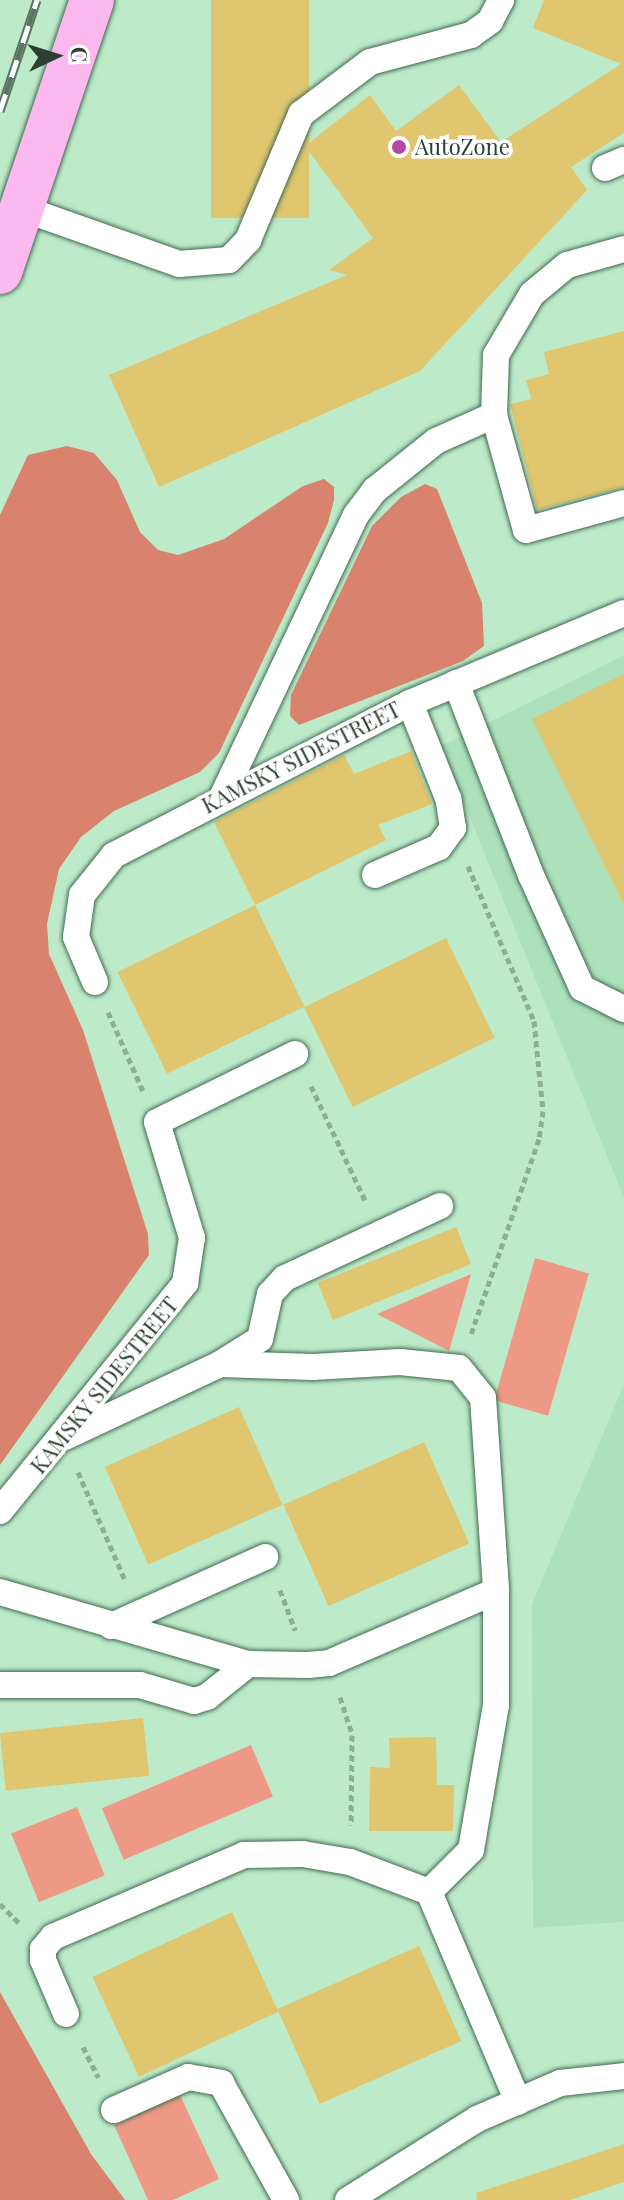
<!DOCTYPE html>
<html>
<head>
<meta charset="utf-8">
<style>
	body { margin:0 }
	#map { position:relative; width:624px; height:2200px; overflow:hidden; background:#bdebca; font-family:"Playfair Display",serif }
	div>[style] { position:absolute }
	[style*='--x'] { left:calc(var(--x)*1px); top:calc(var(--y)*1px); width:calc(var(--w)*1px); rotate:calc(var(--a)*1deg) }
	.built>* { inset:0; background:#ace1bc }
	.green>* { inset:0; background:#ee9985; transform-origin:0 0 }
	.forest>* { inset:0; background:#d9836f }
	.building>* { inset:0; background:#dfc66f; transform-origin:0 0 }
	.path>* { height:5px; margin-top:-2.5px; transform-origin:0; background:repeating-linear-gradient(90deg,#8baf95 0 6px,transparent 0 10px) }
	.roads { filter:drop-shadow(0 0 2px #416b4f) drop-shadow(0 0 2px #416b4f) }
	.service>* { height:26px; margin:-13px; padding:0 13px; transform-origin:13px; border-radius:13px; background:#fff }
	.primary>* { height:44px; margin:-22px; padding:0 22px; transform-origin:22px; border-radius:22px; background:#fbb9ef }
	.rail>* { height:9px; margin-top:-4.5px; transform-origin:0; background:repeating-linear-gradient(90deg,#fefffe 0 18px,#5a7561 0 36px); box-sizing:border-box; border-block:2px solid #5a7561 }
	.dots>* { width:22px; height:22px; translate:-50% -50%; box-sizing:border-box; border:4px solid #fefffe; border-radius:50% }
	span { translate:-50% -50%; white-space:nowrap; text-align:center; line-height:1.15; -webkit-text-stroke:7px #fefffe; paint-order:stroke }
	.poi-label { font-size:22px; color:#2d3f32 }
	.left { translate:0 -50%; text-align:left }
	.street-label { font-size:22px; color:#2d3f32 }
	.north { position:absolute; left:16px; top:16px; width:80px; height:80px; -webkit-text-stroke:6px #fefffe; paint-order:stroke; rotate:86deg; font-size:22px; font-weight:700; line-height:32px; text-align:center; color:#2d3f32 }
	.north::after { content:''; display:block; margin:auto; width:28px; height:36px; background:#2d3f32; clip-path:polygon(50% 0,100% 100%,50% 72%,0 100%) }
</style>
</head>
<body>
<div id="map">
	<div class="built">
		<div style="clip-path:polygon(624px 655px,624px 1198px,441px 746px)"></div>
		<div style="clip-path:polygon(624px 1384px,624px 1922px,533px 1928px,532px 1604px)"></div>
	</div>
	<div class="green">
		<div style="left:535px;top:1258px;width:56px;height:148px;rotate:16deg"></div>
		<div style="clip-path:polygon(471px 1274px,449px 1351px,377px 1314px)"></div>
		<div style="left:251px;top:1745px;width:56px;height:162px;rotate:67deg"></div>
		<div style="left:77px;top:1807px;width:74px;height:71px;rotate:68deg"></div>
		<div style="clip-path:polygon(180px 2095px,219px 2179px,173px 2200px,148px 2200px,114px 2125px)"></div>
	</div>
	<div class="forest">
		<div style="clip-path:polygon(67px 446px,94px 453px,117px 480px,140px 532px,158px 550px,178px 555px,224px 539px,303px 486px,324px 479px,334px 487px,334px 500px,328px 523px,219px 753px,200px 772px,114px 811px,81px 837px,59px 869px,47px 924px,49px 954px,83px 1030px,148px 1234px,149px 1255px,0 1465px,0 515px,28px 455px)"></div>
		<div style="clip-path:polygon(425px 484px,437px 489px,482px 603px,484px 646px,463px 661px,299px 725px,290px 716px,291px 695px,372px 526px,401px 497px)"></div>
		<div style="clip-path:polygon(0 1992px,91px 2154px,125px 2200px,0 2200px)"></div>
	</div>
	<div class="building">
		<div style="left:211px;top:0;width:98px;height:218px"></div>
		<div style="clip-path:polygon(544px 0,624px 0,624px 133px,571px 167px,587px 190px,420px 371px,159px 487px,109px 375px,347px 275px,329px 270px,373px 238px,305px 146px,370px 95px,396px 131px,459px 85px,501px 142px,621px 64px,533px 28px)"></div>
		<div style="clip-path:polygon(624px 331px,624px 487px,537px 510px,510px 404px,531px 399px,526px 380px,549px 374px,544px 352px)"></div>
		<div style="clip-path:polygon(624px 674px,624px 905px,532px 719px)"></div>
		<div style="clip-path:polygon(411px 751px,432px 804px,378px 825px,386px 840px,255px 905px,214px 822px,344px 755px,354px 774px)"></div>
		<div style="left:255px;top:905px;width:113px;height:153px;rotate:64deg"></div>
		<div style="left:446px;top:938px;width:111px;height:158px;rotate:64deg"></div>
		<div style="left:456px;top:1227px;width:40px;height:149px;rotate:68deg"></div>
		<div style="left:239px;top:1407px;width:107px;height:147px;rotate:66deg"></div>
		<div style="left:424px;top:1442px;width:111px;height:154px;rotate:66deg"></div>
		<div style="left:143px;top:1718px;width:58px;height:144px;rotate:84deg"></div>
		<div style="clip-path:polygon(436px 1737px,437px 1785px,454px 1785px,453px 1831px,369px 1831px,370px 1767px,390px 1768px,389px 1738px)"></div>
		<div style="left:232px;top:1912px;width:110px;height:154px;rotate:65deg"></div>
		<div style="left:419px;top:1946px;width:104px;height:155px;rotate:66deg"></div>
		<div style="clip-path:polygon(624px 2144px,624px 2182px,570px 2200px,477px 2200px,476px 2193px)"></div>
	</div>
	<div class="path">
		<div style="--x:468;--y:866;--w:168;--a:66.9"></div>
		<div style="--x:534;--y:1021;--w:90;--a:84.3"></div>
		<div style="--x:543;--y:1111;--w:28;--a:98"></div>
		<div style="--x:539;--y:1139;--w:207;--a:109.2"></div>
		<div style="--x:108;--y:1012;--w:86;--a:66.1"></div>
		<div style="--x:311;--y:1086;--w:126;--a:64.7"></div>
		<div style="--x:78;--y:1472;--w:118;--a:66.5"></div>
		<div style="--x:280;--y:1590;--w:43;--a:69.4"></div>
		<div style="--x:340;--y:1697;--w:40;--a:72"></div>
		<div style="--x:352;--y:1735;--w:90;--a:90.6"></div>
		<div style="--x:0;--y:1904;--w:27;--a:45"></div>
		<div style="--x:83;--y:2047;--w:34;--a:63"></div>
	</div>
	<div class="roads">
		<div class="service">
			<div style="--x:605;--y:168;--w:21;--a:-23"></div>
			<div style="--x:21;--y:208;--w:168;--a:19.5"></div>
			<div style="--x:179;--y:264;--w:50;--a:-4.6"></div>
			<div style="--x:229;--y:260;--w:28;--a:-46"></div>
			<div style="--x:248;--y:240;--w:137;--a:-67.2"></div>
			<div style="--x:301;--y:114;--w:86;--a:-37"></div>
			<div style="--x:370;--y:62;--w:105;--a:-15"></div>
			<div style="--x:471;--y:35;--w:24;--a:-36"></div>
			<div style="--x:490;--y:21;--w:24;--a:-62"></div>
			<div style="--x:624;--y:249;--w:59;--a:164.3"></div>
			<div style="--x:567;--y:265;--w:45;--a:140.4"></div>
			<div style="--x:532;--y:294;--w:71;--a:120.5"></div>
			<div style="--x:496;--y:355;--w:60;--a:91.9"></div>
			<div style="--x:494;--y:415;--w:119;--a:74.5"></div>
			<div style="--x:526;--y:530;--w:102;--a:-15.4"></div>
			<div style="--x:456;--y:683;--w:206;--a:68.7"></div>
			<div style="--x:531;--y:875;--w:124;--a:65.7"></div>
			<div style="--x:582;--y:988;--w:47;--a:26.6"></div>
			<div style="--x:223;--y:795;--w:310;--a:-64.6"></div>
			<div style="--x:356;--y:515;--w:31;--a:-53"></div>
			<div style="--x:375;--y:490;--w:78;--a:-38.8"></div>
			<div style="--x:436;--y:441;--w:64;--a:-24.1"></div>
			<div style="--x:375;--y:875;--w:70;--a:-23.6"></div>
			<div style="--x:439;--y:847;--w:24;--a:-54"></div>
			<div style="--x:453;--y:828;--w:30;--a:-99"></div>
			<div style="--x:448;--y:798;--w:102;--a:-111.8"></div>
			<div style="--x:95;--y:982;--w:49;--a:-112.9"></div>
			<div style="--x:76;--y:937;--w:42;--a:-81.9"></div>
			<div style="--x:82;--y:895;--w:51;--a:-51.3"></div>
			<div style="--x:114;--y:855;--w:333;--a:-27.2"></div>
			<div style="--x:410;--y:703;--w:232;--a:-22.8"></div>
			<div style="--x:220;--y:1364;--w:47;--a:-32"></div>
			<div style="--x:260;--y:1339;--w:46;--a:-77.5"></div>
			<div style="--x:270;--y:1294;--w:22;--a:-47"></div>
			<div style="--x:285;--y:1278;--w:171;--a:-24.9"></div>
			<div style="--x:65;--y:1437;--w:171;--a:-25.2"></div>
			<div style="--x:220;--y:1364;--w:93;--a:1.8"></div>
			<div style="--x:313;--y:1367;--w:87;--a:-3.3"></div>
			<div style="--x:400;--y:1362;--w:59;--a:5.8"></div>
			<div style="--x:459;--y:1368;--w:38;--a:51"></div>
			<div style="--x:483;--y:1398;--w:193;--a:86.1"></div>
			<div style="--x:496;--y:1591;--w:114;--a:90"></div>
			<div style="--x:496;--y:1705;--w:147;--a:99.8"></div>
			<div style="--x:471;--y:1850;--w:59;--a:135"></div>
			<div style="--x:0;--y:1511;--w:294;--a:-50.9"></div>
			<div style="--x:185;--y:1283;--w:46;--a:-81.2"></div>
			<div style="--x:192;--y:1238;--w:121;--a:-106.8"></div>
			<div style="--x:157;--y:1122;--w:154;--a:-26.2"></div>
			<div style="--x:0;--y:1592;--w:258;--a:16.2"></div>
			<div style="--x:248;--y:1664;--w:60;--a:1"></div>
			<div style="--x:308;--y:1665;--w:21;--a:-5"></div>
			<div style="--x:329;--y:1663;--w:182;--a:-23.3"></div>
			<div style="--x:111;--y:1626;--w:169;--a:-24.1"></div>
			<div style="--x:0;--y:1685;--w:140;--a:0"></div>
			<div style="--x:140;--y:1685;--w:56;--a:16.5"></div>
			<div style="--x:194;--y:1701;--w:14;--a:-17"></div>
			<div style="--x:207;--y:1697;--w:53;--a:-38.8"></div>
			<div style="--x:66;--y:2014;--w:59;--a:-113.1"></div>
			<div style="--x:43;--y:1960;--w:11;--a:-90"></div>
			<div style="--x:43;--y:1949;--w:16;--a:-50"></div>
			<div style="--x:53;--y:1937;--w:208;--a:-23.2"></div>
			<div style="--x:244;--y:1855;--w:59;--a:-1"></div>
			<div style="--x:303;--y:1854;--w:48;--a:9.7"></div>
			<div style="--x:350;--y:1862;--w:85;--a:20.8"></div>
			<div style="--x:429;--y:1892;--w:228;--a:67"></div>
			<div style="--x:114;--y:2110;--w:81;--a:-24"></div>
			<div style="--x:188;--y:2077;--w:34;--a:10"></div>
			<div style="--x:221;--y:2083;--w:134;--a:60.9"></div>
			<div style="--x:348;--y:2200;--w:152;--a:-32.1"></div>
			<div style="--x:477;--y:2119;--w:90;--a:-23.4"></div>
			<div style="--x:560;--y:2083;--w:64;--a:-6.2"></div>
		</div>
		<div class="primary">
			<div style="--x:0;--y:272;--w:287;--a:-71.3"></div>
		</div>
	</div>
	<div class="rail">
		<div style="--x:0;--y:111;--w:117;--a:-71.6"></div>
	</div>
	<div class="dots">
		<div style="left:399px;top:147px;background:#b647a5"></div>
	</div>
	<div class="poi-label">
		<span class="left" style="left:415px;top:147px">AutoZone</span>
	</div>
	<div class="street-label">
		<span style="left:301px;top:757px;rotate:-27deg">KAMSKY SIDESTREET</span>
		<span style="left:104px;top:1385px;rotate:-51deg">KAMSKY SIDESTREET</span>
	</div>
	<div class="north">С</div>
</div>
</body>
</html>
